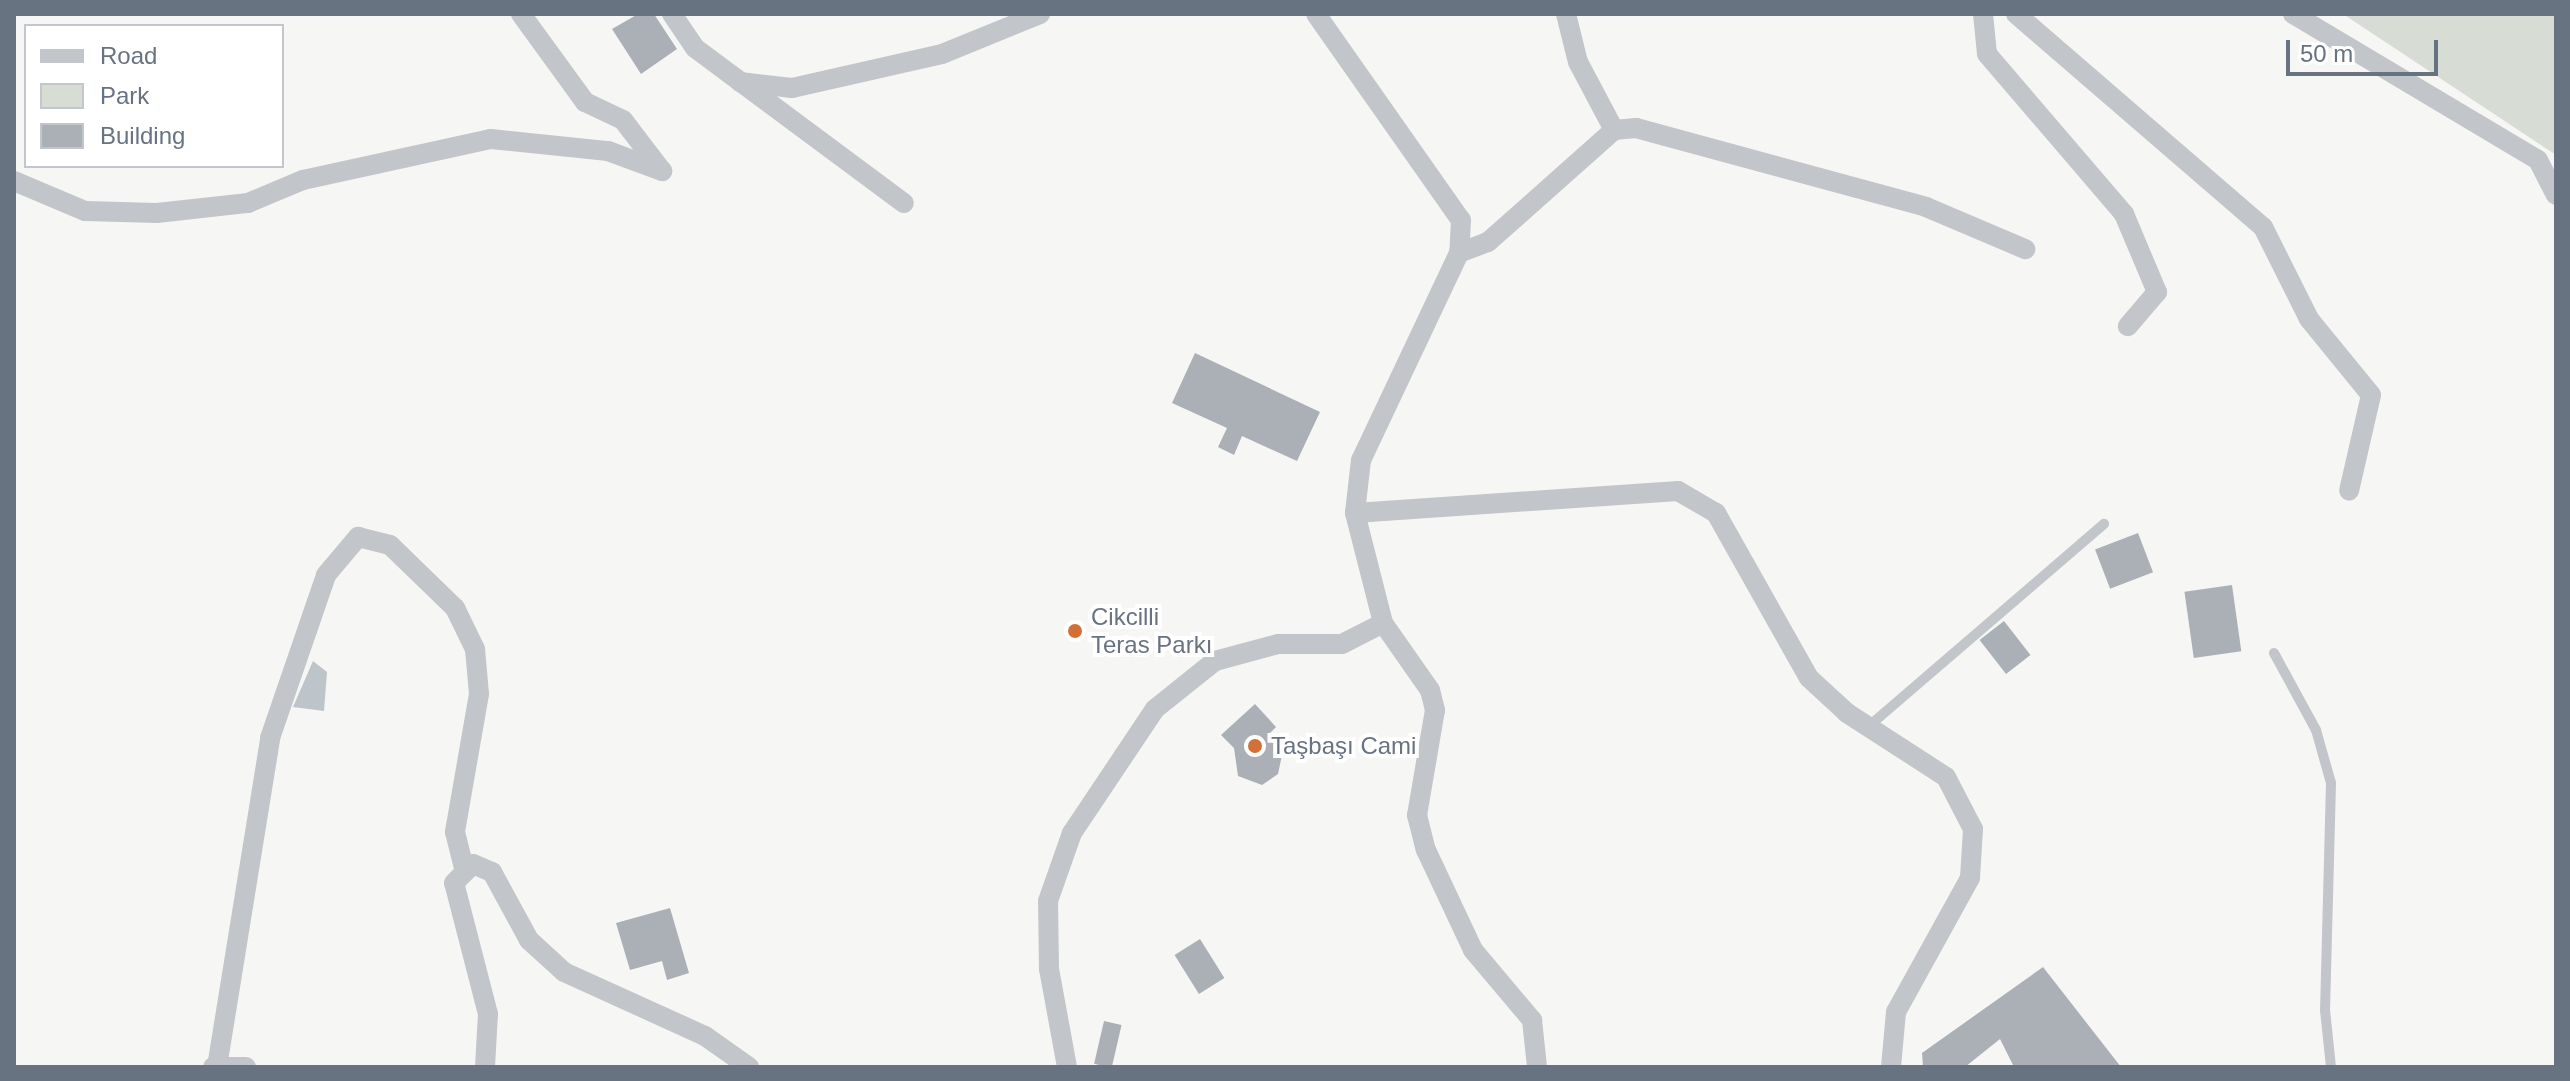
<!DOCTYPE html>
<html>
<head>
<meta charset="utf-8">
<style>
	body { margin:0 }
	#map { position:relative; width:2570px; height:1081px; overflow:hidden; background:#f6f7f4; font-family:Helvetica,sans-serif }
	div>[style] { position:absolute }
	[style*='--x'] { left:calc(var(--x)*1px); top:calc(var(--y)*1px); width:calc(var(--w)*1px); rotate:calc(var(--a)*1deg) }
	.green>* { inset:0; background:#d7ddd5 }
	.water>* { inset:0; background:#bdc4ca }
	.building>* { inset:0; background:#abb0b7; transform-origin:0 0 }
	.service>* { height:10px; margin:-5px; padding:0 5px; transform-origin:5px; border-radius:5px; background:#c2c5c9 }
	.minor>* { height:20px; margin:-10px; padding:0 10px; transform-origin:10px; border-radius:10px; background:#c2c5c9 }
	.dots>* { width:22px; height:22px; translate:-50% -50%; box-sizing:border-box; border:4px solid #fff; border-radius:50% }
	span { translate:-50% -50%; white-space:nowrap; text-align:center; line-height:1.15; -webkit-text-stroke:8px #fff; paint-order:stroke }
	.poi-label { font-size:24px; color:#687382 }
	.left { translate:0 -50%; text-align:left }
	.frame { position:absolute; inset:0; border:16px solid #687382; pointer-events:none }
	.legend { position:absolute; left:24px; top:24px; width:260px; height:144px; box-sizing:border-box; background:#fff; border:2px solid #c3c7cd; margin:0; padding:10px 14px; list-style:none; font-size:24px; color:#687382 }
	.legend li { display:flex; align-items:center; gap:16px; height:40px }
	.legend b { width:40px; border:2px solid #c3c7cd }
	.scale { position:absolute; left:2286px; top:40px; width:152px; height:36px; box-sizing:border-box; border:4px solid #687382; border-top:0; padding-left:10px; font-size:24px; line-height:28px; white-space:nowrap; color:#687382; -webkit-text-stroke:6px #fff; paint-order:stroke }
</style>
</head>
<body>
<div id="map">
	<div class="green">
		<div style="clip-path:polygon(2343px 14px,2556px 14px,2556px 155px)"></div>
	</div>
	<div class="water">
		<div style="clip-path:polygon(313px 661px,327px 672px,324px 711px,293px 707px)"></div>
	</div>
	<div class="building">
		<div style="clip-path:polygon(638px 14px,654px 14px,677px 49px,641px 74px,612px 29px)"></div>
		<div style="clip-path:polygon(1195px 353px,1320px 412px,1297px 461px,1242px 436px,1234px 455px,1218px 447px,1227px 428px,1172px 403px)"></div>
		<div style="left:2138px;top:533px;width:42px;height:46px;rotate:69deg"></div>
		<div style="left:2232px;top:585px;width:67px;height:48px;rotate:82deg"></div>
		<div style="left:2004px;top:621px;width:43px;height:31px;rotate:52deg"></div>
		<div style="clip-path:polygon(1255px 704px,1276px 727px,1270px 733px,1282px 755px,1278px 774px,1262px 785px,1238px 776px,1234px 748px,1221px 735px)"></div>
		<div style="clip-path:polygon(670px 908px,689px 973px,667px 980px,662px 961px,630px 970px,616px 923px)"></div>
		<div style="left:1200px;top:939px;width:46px;height:30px;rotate:58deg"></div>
		<div style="clip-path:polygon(2043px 967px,2121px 1067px,2014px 1067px,2000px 1039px,1965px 1067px,1923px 1067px,1922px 1053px)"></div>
		<div style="left:1104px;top:1021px;width:18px;height:44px;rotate:13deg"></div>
	</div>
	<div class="service">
		<div style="--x:2274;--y:653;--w:88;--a:61.4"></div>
		<div style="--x:2316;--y:730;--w:55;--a:74.2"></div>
		<div style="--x:2331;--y:783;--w:227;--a:91.5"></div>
		<div style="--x:2325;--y:1010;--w:57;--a:84"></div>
		<div style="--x:1869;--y:726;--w:310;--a:-40.7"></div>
	</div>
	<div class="minor">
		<div style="--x:672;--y:14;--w:41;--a:55.9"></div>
		<div style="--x:695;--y:48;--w:260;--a:36.6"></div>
		<div style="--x:1316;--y:14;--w:252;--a:54.9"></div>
		<div style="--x:1461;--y:220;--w:33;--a:93"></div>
		<div style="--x:1459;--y:253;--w:229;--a:115.3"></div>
		<div style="--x:1361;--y:460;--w:53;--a:96.5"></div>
		<div style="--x:1355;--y:513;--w:114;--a:75.7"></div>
		<div style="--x:1383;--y:623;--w:82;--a:55"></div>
		<div style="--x:1430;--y:690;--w:21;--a:76"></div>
		<div style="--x:1435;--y:710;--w:107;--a:99.7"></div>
		<div style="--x:1417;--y:815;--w:36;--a:76"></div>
		<div style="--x:1426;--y:850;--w:110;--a:64.8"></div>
		<div style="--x:1473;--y:950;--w:92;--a:49.9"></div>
		<div style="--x:1532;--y:1020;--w:47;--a:83.9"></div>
		<div style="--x:1566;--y:14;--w:49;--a:76"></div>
		<div style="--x:1578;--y:62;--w:77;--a:62.1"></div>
		<div style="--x:1983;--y:14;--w:40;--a:84.3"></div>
		<div style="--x:1987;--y:54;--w:211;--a:49.4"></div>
		<div style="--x:2124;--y:214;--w:85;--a:67.1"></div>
		<div style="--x:2157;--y:292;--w:45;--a:130.5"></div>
		<div style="--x:2016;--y:14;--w:326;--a:40.8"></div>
		<div style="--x:2263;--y:227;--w:103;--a:63.4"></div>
		<div style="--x:2309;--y:319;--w:98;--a:50.8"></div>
		<div style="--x:2371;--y:395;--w:98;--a:102.9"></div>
		<div style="--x:2293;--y:14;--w:285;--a:30.8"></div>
		<div style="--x:2538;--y:160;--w:39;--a:63"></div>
		<div style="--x:740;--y:82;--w:52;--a:6.6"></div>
		<div style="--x:792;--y:88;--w:154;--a:-12.8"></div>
		<div style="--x:942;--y:54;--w:106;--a:-22.2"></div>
		<div style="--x:14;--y:181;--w:77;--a:22.9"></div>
		<div style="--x:85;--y:211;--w:72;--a:1.6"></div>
		<div style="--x:157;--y:213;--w:92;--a:-6.3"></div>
		<div style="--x:248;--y:203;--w:60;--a:-22.7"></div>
		<div style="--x:303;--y:180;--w:192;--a:-12.3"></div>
		<div style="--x:491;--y:139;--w:118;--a:5.9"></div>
		<div style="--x:608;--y:151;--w:58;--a:20.3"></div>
		<div style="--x:662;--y:171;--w:64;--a:-127.4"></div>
		<div style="--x:623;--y:120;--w:42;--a:-154.7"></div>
		<div style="--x:585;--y:102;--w:109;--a:-126"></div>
		<div style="--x:1459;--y:253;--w:31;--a:-21"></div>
		<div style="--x:1488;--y:242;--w:169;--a:-41.6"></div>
		<div style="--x:1614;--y:130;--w:22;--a:-5"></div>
		<div style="--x:1636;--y:128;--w:301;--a:15.2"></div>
		<div style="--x:1926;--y:207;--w:108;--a:23"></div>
		<div style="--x:1355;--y:513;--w:324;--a:-3.9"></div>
		<div style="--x:1678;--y:491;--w:44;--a:30.1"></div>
		<div style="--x:1716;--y:513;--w:189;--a:60.6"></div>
		<div style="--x:1809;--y:678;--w:52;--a:42.6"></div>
		<div style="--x:1847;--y:713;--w:118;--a:32.9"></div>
		<div style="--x:1946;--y:777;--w:59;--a:62.6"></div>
		<div style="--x:1973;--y:829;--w:49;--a:93.5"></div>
		<div style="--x:1970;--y:878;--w:153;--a:118.9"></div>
		<div style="--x:1896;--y:1012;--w:55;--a:95.2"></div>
		<div style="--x:213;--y:1067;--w:33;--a:0"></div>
		<div style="--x:217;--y:1067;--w:333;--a:-80.8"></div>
		<div style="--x:270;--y:738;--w:172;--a:-71"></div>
		<div style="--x:326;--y:575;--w:50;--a:-49.9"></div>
		<div style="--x:358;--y:537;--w:33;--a:14"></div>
		<div style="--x:390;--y:545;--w:91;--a:44.1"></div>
		<div style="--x:455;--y:608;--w:46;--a:64"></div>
		<div style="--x:475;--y:649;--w:45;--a:84.9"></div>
		<div style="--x:479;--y:694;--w:140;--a:99.9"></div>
		<div style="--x:455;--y:832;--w:36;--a:76"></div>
		<div style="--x:485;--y:1067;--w:53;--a:-86.8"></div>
		<div style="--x:488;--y:1014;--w:135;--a:-104.5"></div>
		<div style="--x:454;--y:883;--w:27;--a:-45"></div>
		<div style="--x:473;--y:864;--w:21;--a:23"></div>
		<div style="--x:492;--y:872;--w:77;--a:61.4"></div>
		<div style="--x:529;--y:940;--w:47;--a:42.4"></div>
		<div style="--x:564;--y:972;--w:155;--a:24.4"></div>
		<div style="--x:705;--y:1036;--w:54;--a:35.2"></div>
		<div style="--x:1067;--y:1067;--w:100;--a:-100.4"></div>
		<div style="--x:1049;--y:969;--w:68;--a:-90.8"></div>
		<div style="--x:1048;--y:901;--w:72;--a:-70.6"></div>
		<div style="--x:1072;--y:833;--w:149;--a:-56.2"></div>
		<div style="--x:1155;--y:709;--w:77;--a:-38.7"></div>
		<div style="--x:1215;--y:661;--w:65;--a:-15.1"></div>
		<div style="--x:1278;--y:644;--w:64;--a:0"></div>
		<div style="--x:1342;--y:644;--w:46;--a:-27.1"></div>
	</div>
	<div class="dots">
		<div style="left:1075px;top:631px;background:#d27038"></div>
		<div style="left:1255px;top:746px;background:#d27038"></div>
	</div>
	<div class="poi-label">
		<span class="left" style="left:1091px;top:631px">Cikcilli<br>Teras Parkı</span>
		<span class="left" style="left:1271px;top:746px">Taşbaşı Cami</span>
	</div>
	<div class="frame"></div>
	<ul class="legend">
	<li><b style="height:10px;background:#c2c5c9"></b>Road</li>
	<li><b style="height:22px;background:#d7ddd5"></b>Park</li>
	<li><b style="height:22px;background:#abb0b7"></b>Building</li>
	</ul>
	<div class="scale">50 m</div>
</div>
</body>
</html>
